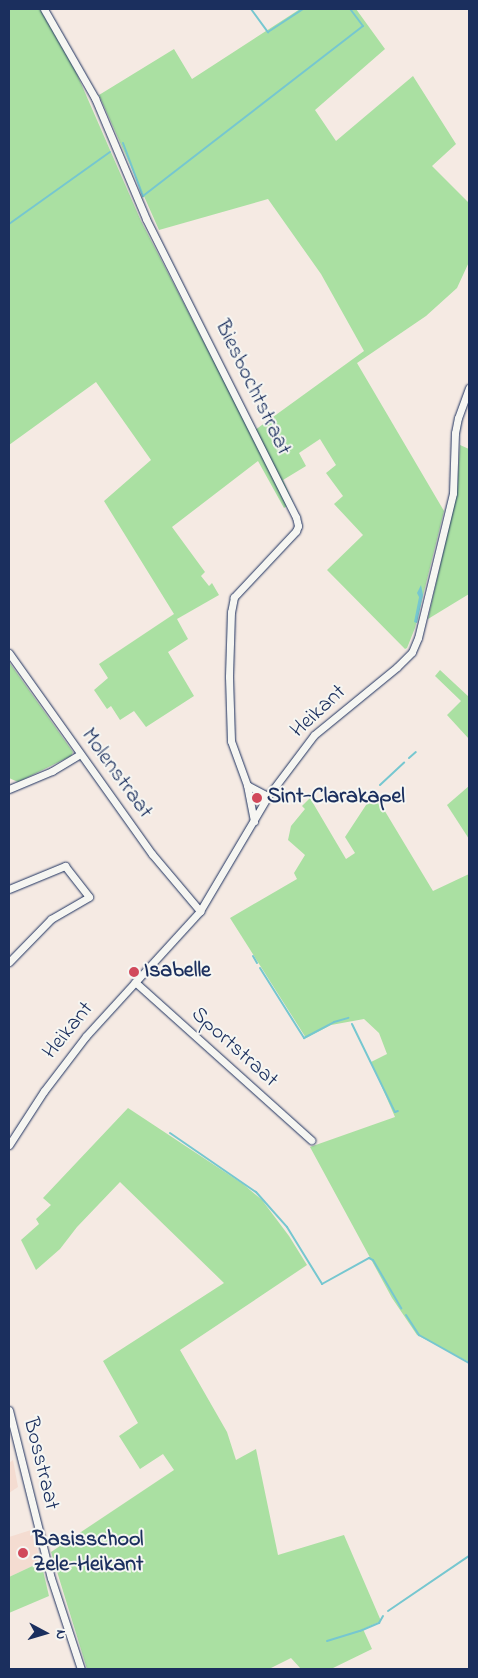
<!DOCTYPE html>
<html>
<head>
<meta charset="utf-8">
<style>
	body { margin:0 }
	#map { position:relative; width:478px; height:1678px; overflow:hidden; background:#f5eae3; font-family:"Indie Flower",sans-serif }
	div>[style] { position:absolute }
	[style*='--x'] { left:calc(var(--x)*1px); top:calc(var(--y)*1px); width:calc(var(--w)*1px); rotate:calc(var(--a)*1deg) }
	.built>* { inset:0; background:#f4dcd1 }
	.green>* { inset:0; background:#aae0a2 }
	.water>* { inset:0; background:#76c7d0 }
	.stream>* { height:2px; margin:-1px; padding:0 1px; transform-origin:1px; border-radius:1px; background:#76c7d0 }
	.roads { filter:drop-shadow(0 0 1px #1b2f5e) drop-shadow(0 0 1px #1b2f5e) }
	.minor>* { height:7px; margin:-3.5px; padding:0 3.5px; transform-origin:3.5px; border-radius:3.5px; background:#f6f6f2 }
	.dots>* { width:14px; height:14px; translate:-50% -50%; box-sizing:border-box; border:2px solid #f6f6f2; border-radius:50% }
	span { translate:-50% -50%; white-space:nowrap; text-align:center; line-height:1.15; -webkit-text-stroke:4px #f6f6f2; paint-order:stroke }
	.street-label { font-size:22px; color:#1b2f5e }
	.poi-label { font-size:22px; color:#1b2f5e; font-weight:700 }
	.left { translate:0 -50%; text-align:left }
	.frame { position:absolute; inset:0; border:10px solid #1b2f5e; pointer-events:none }
	.north { position:absolute; left:20px; top:1608px; width:50px; height:50px; -webkit-text-stroke:4px #f6f6f2; paint-order:stroke; rotate:96deg; font-size:14px; font-weight:700; line-height:20px; text-align:center; color:#1b2f5e }
	.north::after { content:''; display:block; margin:auto; width:18px; height:22px; background:#1b2f5e; clip-path:polygon(50% 0,100% 100%,50% 72%,0 100%) }
</style>
</head>
<body>
<div id="map">
	<div class="built">
		<div style="clip-path:polygon(13px 1460px,18px 1487px,9px 1493px,9px 1463px)"></div>
		<div style="clip-path:polygon(31px 1530px,41px 1562px,9px 1577px,9px 1537px)"></div>
	</div>
	<div class="green">
		<div style="clip-path:polygon(9px 9px,40px 9px,76px 72px,141px 221px,251px 433px,364px 351px,321px 274px,268px 199px,159px 230px,99px 95px,174px 49px,192px 79px,300px 9px,356px 9px,385px 49px,315px 110px,336px 141px,413px 76px,456px 144px,432px 166px,469px 203px,469px 262px,457px 288px,426px 316px,357px 363px,444px 511px,415px 628px,407px 648px,405px 649px,327px 570px,363px 535px,334px 504px,343px 496px,326px 473px,336px 465px,320px 439px,299px 453px,306px 466px,283px 480px,293px 502px,284px 508px,258px 461px,172px 527px,205px 572px,201px 576px,209px 586px,212px 583px,219px 595px,177px 619px,188px 639px,168px 652px,194px 696px,146px 727px,134px 711px,120px 720px,111px 706px,107px 709px,94px 690px,108px 678px,99px 664px,174px 614px,104px 501px,151px 460px,96px 382px,9px 445px)"></div>
		<div style="clip-path:polygon(460px 445px,469px 449px,469px 594px,428px 619px,457px 491px)"></div>
		<div style="clip-path:polygon(9px 662px,73px 752px,71px 756px,18px 782px,9px 778px)"></div>
		<div style="clip-path:polygon(440px 670px,469px 697px,469px 739px,447px 715px,461px 701px,435px 676px)"></div>
		<div style="clip-path:polygon(469px 786px,469px 839px,447px 805px)"></div>
		<div style="clip-path:polygon(310px 798px,346px 859px,355px 853px,345px 837px,368px 802px,377px 798px,433px 891px,469px 874px,469px 1362px,417px 1335px,392px 1298px,310px 1147px,395px 1117px,371px 1062px,387px 1054px,379px 1033px,364px 1019px,331px 1025px,306px 1038px,230px 918px,297px 879px,294px 873px,305px 855px,288px 840px,291px 826px,305px 809px,302px 806px)"></div>
		<div style="clip-path:polygon(128px 1108px,243px 1184px,262px 1200px,289px 1236px,307px 1265px,180px 1350px,227px 1432px,236px 1460px,256px 1449px,278px 1555px,344px 1535px,381px 1621px,363px 1629px,372px 1649px,331px 1669px,301px 1669px,291px 1658px,269px 1669px,87px 1669px,51px 1552px,174px 1470px,163px 1454px,140px 1469px,119px 1436px,138px 1423px,103px 1361px,224px 1283px,120px 1182px,77px 1227px,60px 1249px,36px 1270px,21px 1240px,39px 1224px,36px 1219px,51px 1205px,43px 1198px)"></div>
		<div style="clip-path:polygon(41px 1562px,49px 1596px,9px 1613px,9px 1577px)"></div>
	</div>
	<div class="water">
		<div style="clip-path:polygon(421px 585px,423px 595px,417px 623px,414px 622px,419px 597px,417px 593px)"></div>
	</div>
	<div class="stream">
		<div style="--x:251;--y:9;--w:29;--a:54"></div>
		<div style="--x:268;--y:32;--w:42;--a:-33.3"></div>
		<div style="--x:123;--y:143;--w:57;--a:69.3"></div>
		<div style="--x:143;--y:196;--w:278;--a:-37.7"></div>
		<div style="--x:363;--y:26;--w:21;--a:-127"></div>
		<div style="--x:9;--y:224;--w:124;--a:-35.5"></div>
		<div style="--x:409;--y:758;--w:9;--a:-41"></div>
		<div style="--x:380;--y:785;--w:33;--a:-43"></div>
		<div style="--x:253;--y:956;--w:8;--a:60"></div>
		<div style="--x:260;--y:968;--w:83;--a:57.8"></div>
		<div style="--x:304;--y:1038;--w:34;--a:-28"></div>
		<div style="--x:334;--y:1022;--w:15;--a:-16"></div>
		<div style="--x:352;--y:1024;--w:98;--a:64"></div>
		<div style="--x:395;--y:1112;--w:3;--a:-18"></div>
		<div style="--x:170;--y:1133;--w:104;--a:34.5"></div>
		<div style="--x:256;--y:1192;--w:47;--a:48.5"></div>
		<div style="--x:287;--y:1227;--w:67;--a:58.4"></div>
		<div style="--x:322;--y:1284;--w:54;--a:-29"></div>
		<div style="--x:369;--y:1258;--w:4;--a:27"></div>
		<div style="--x:373;--y:1260;--w:56;--a:59.7"></div>
		<div style="--x:406;--y:1315;--w:24;--a:57"></div>
		<div style="--x:419;--y:1335;--w:57;--a:29.2"></div>
		<div style="--x:388;--y:1611;--w:98;--a:-34.2"></div>
		<div style="--x:327;--y:1641;--w:34;--a:-17"></div>
		<div style="--x:360;--y:1631;--w:21;--a:-23"></div>
		<div style="--x:379;--y:1623;--w:8;--a:-60"></div>
	</div>
	<div class="roads">
		<div class="minor">
			<div style="--x:44;--y:9;--w:103;--a:60.2"></div>
			<div style="--x:95;--y:98;--w:131;--a:67.1"></div>
			<div style="--x:146;--y:219;--w:334;--a:63.3"></div>
			<div style="--x:296;--y:517;--w:9;--a:77"></div>
			<div style="--x:298;--y:526;--w:5;--a:112"></div>
			<div style="--x:296;--y:531;--w:91;--a:133.2"></div>
			<div style="--x:234;--y:597;--w:15;--a:101"></div>
			<div style="--x:231;--y:612;--w:65;--a:91.8"></div>
			<div style="--x:229;--y:677;--w:64;--a:88.2"></div>
			<div style="--x:231;--y:741;--w:47;--a:70"></div>
			<div style="--x:247;--y:785;--w:24;--a:28"></div>
			<div style="--x:9;--y:653;--w:247;--a:54.6"></div>
			<div style="--x:152;--y:854;--w:75;--a:49.9"></div>
			<div style="--x:247;--y:785;--w:37;--a:79"></div>
			<div style="--x:9;--y:789;--w:47;--a:-22.7"></div>
			<div style="--x:52;--y:771;--w:33;--a:-31"></div>
			<div style="--x:9;--y:889;--w:61;--a:-22.3"></div>
			<div style="--x:65;--y:866;--w:39;--a:52"></div>
			<div style="--x:89;--y:897;--w:44;--a:149.9"></div>
			<div style="--x:51;--y:919;--w:60;--a:134.3"></div>
			<div style="--x:135;--y:982;--w:237;--a:41.9"></div>
			<div style="--x:9;--y:1145;--w:64;--a:-57.1"></div>
			<div style="--x:44;--y:1091;--w:69;--a:-52.6"></div>
			<div style="--x:86;--y:1036;--w:169;--a:-47.6"></div>
			<div style="--x:200;--y:911;--w:134;--a:-59.4"></div>
			<div style="--x:268;--y:796;--w:76;--a:-53"></div>
			<div style="--x:314;--y:735;--w:107;--a:-39.3"></div>
			<div style="--x:397;--y:667;--w:21;--a:-45"></div>
			<div style="--x:412;--y:652;--w:15;--a:-67"></div>
			<div style="--x:418;--y:638;--w:149;--a:-76.4"></div>
			<div style="--x:453;--y:493;--w:60;--a:-88.1"></div>
			<div style="--x:455;--y:433;--w:15;--a:-79"></div>
			<div style="--x:458;--y:418;--w:32;--a:-70"></div>
			<div style="--x:9;--y:1410;--w:173;--a:76"></div>
			<div style="--x:51;--y:1578;--w:96;--a:71.8"></div>
		</div>
	</div>
	<div class="dots">
		<div style="left:257px;top:798px;background:#d1495b"></div>
		<div style="left:134px;top:972px;background:#d1495b"></div>
		<div style="left:23px;top:1553px;background:#d1495b"></div>
	</div>
	<div class="street-label">
		<span style="left:252px;top:388px;rotate:64deg">Biesbochtstraat</span>
		<span style="left:319px;top:712px;rotate:-43deg">Heikant</span>
		<span style="left:116px;top:774px;rotate:54deg">Molenstraat</span>
		<span style="left:69px;top:1031px;rotate:-51deg">Heikant</span>
		<span style="left:234px;top:1048px;rotate:42deg">Sportstraat</span>
		<span style="left:40px;top:1464px;rotate:76deg">Bosstraat</span>
	</div>
	<div class="poi-label">
		<span class="left" style="left:267px;top:798px">Sint-Clarakapel</span>
		<span class="left" style="left:144px;top:972px">Isabelle</span>
		<span class="left" style="left:33px;top:1553px">Basisschool<br>Zele-Heikant</span>
	</div>
	<div class="frame"></div>
	<div class="north">N</div>
</div>
</body>
</html>
